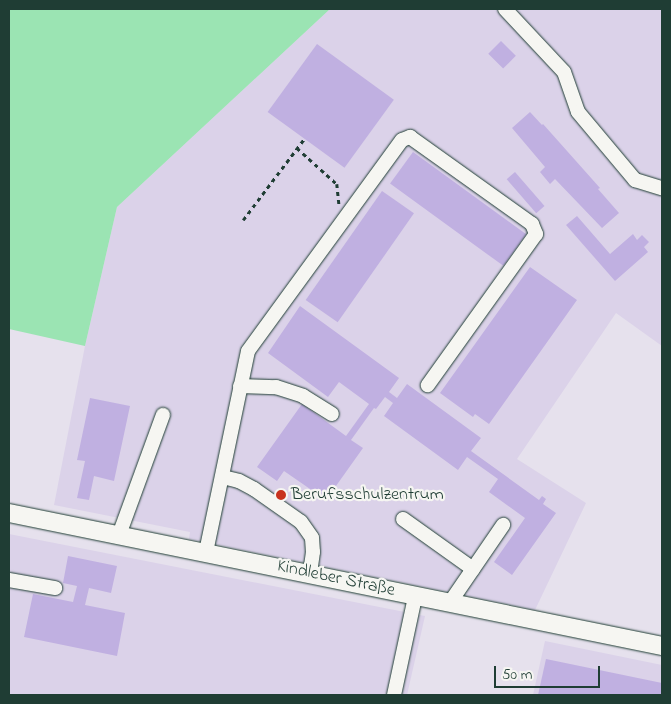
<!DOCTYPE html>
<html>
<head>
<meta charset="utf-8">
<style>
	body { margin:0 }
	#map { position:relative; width:671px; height:704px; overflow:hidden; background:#e6e1ed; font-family:"Indie Flower",sans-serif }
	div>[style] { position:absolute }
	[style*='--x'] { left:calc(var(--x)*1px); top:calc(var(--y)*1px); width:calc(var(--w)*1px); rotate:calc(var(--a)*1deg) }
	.built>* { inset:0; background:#dbd2e9 }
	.green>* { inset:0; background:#9be4b3 }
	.building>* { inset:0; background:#c0b0e1; transform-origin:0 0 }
	.path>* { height:2.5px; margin-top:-1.25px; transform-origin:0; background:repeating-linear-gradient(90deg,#1f3d34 0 4px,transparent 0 8px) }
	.roads { filter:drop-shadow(0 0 1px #1f3d34) drop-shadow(0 0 1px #1f3d34) }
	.minor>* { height:14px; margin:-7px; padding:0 7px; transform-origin:7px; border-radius:7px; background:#f6f6f2 }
	.major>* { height:18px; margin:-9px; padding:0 9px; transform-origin:9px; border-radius:9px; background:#f6f6f2 }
	.dots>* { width:14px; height:14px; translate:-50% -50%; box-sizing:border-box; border:2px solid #f6f6f2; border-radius:50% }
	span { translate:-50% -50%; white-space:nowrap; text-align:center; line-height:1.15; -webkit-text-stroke:4.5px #f6f6f2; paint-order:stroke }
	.poi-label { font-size:18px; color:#1f3d34 }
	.left { translate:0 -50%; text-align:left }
	.street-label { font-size:18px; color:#1f3d34 }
	.frame { position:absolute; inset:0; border:10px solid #1f3d34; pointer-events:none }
	.scale { position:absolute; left:494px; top:666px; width:106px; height:22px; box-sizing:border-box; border:2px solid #1f3d34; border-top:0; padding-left:6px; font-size:15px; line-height:18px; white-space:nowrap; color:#1f3d34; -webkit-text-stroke:4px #f6f6f2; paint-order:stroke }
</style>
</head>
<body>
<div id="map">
	<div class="built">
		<div style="clip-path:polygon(330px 9px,662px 9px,662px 346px,616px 313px,517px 459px,586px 503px,535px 610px,189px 539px,190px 532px,54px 505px,85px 346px,117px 207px)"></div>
		<div style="clip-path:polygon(9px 534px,425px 616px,407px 695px,9px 695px)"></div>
		<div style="clip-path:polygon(545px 641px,662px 665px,662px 695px,533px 695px)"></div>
	</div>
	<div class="green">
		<div style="clip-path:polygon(9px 9px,330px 9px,117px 207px,85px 346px,9px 329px)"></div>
	</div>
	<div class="building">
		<div style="left:501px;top:41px;width:21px;height:18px;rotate:45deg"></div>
		<div style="left:317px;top:44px;width:95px;height:84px;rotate:36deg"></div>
		<div style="clip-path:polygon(530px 112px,542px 125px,543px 124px,600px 188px,598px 189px,619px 213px,602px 228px,555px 179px,550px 184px,540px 172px,545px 167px,512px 128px)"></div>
		<div style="left:413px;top:152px;width:140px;height:39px;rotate:36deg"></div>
		<div style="left:515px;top:172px;width:45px;height:11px;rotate:49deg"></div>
		<div style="left:382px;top:191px;width:39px;height:133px;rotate:35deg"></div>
		<div style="clip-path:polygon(577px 216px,610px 254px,633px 234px,637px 240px,642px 235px,649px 242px,644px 247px,648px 252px,615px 281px,566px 225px)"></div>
		<div style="clip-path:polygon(530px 267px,577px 300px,489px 424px,475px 414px,473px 417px,440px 393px)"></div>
		<div style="clip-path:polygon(300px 306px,399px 378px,389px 392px,397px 398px,407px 384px,481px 438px,471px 451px,539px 500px,542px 496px,546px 499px,543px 504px,556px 513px,512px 575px,494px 562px,525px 518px,489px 492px,498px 479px,467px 457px,458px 470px,384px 416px,393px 403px,385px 397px,376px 409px,374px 408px,351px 440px,363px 448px,326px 500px,284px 471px,277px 481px,257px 467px,302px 404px,346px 436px,369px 404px,339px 382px,328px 397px,268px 353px)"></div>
		<div style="clip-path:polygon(90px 398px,130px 406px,114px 481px,94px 476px,89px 500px,77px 498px,85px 461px,77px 460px)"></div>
		<div style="clip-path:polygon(68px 556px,117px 566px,111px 593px,89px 588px,85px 605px,125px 613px,117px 656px,24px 637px,33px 594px,73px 602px,77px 586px,63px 583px)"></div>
		<div style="clip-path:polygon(546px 659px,662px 683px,662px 695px,538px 695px)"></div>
	</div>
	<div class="path">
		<div style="--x:297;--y:148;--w:54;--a:42"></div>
		<div style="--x:337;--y:184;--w:20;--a:84"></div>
		<div style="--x:243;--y:220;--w:101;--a:-53"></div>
	</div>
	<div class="roads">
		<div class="minor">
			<div style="--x:505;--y:9;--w:86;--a:46.9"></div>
			<div style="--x:564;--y:72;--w:42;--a:70.7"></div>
			<div style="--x:578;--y:112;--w:89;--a:50"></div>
			<div style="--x:635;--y:180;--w:28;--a:17"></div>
			<div style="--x:240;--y:386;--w:36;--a:2"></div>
			<div style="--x:276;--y:387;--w:28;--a:18"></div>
			<div style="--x:303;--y:396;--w:34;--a:32"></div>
			<div style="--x:223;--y:477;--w:16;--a:14"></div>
			<div style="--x:239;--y:481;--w:17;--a:28"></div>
			<div style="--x:254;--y:489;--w:57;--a:35.1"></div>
			<div style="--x:301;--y:522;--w:19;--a:55"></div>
			<div style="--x:312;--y:538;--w:14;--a:86"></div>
			<div style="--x:313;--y:552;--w:21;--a:98"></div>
			<div style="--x:403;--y:519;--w:86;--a:35.5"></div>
			<div style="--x:119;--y:535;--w:128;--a:-69.9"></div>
			<div style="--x:206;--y:552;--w:205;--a:-78.2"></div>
			<div style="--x:248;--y:351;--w:261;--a:-53.9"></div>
			<div style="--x:402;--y:140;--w:9;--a:-21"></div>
			<div style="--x:410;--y:137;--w:150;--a:35.5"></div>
			<div style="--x:532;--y:224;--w:11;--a:68"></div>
			<div style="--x:536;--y:234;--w:186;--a:125.6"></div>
			<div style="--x:9;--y:580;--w:47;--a:9.9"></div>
			<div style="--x:449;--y:604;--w:96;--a:-55.6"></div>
			<div style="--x:394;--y:695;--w:100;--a:-77.9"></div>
		</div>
		<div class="major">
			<div style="--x:9;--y:513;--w:666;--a:11.51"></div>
		</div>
	</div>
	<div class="dots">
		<div style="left:281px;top:495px;background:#c8321e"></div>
	</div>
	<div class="poi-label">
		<span class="left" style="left:291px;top:495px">Berufsschulzentrum</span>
	</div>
	<div class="street-label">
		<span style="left:336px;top:579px;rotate:12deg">Kindleber Straße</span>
	</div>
	<div class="frame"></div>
	<div class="scale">50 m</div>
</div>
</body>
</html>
